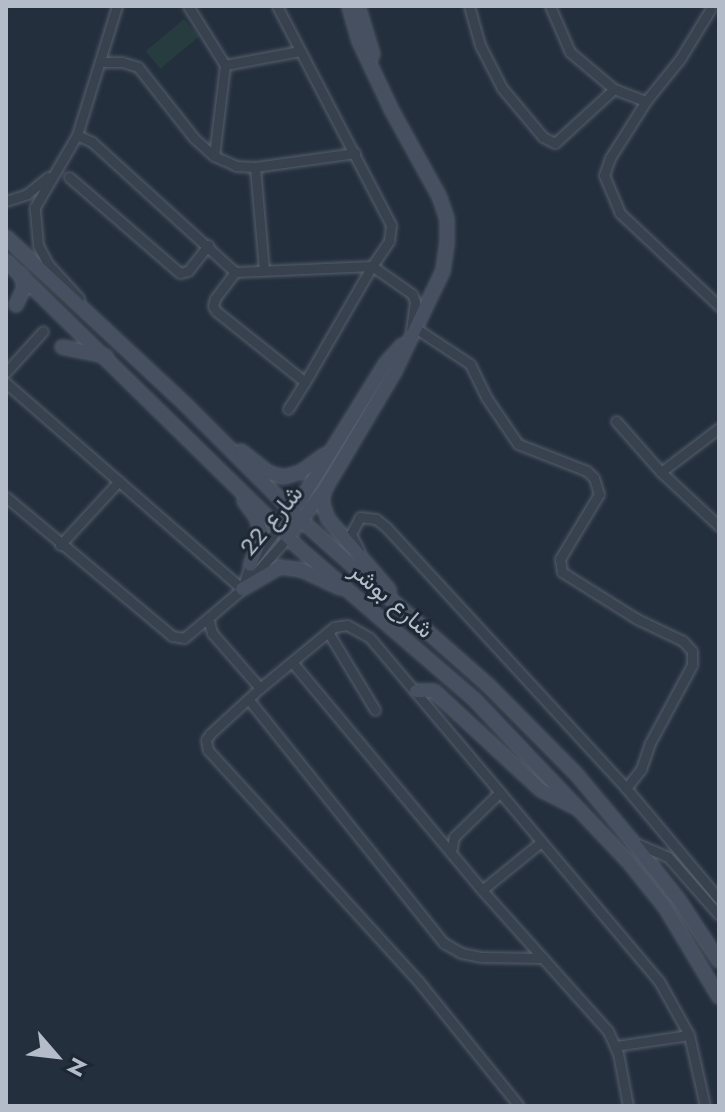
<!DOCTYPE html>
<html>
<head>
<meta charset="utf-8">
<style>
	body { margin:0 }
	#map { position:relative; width:725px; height:1112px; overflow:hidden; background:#242f3e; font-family:Jost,Vazirmatn,sans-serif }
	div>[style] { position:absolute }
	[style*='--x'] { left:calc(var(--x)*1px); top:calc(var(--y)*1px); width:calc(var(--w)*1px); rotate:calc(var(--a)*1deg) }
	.green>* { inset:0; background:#263c3f; transform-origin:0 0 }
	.roads { filter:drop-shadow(0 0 2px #565f6c) drop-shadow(0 0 2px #565f6c) }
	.street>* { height:9px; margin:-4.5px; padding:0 4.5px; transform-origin:4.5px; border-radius:4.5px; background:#38414e }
	.secondary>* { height:12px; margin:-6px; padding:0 6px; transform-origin:6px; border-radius:6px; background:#465061 }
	span { translate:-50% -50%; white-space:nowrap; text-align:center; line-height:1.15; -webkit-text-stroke:6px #1d2633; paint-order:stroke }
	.street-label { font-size:24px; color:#b4bcc9 }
	.frame { position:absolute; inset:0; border:8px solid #b4bcc9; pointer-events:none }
	.north { position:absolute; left:16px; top:1016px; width:80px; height:80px; -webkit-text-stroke:6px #1d2633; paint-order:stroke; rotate:118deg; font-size:22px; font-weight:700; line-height:32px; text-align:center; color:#b4bcc9 }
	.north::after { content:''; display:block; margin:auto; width:28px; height:36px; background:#b4bcc9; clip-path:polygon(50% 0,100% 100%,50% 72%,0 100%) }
</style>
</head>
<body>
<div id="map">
	<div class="green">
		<div style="left:184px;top:19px;width:23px;height:50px;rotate:50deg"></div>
	</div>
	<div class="roads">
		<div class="street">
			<div style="--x:188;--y:6;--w:70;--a:57.9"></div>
			<div style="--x:277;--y:6;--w:247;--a:62.5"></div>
			<div style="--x:391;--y:225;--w:16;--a:97"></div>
			<div style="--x:389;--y:241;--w:30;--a:124"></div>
			<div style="--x:372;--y:266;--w:49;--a:35"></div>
			<div style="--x:412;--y:294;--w:9;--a:69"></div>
			<div style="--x:415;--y:302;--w:28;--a:98"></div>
			<div style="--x:469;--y:6;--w:41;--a:74.2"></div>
			<div style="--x:480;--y:45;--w:48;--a:62.9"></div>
			<div style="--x:502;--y:88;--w:64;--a:50.1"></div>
			<div style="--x:543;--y:137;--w:13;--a:27"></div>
			<div style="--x:555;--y:143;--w:80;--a:-42.5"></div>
			<div style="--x:614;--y:89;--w:34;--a:21"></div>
			<div style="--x:550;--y:6;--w:50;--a:66.5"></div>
			<div style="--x:570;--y:52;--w:57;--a:40.1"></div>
			<div style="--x:710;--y:10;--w:57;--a:121.5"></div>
			<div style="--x:680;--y:59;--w:54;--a:129"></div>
			<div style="--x:646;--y:101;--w:67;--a:122.3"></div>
			<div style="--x:610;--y:158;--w:18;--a:109"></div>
			<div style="--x:604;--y:175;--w:41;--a:67.2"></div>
			<div style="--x:620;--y:213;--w:136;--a:43.2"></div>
			<div style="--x:100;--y:62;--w:22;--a:0"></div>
			<div style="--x:122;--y:62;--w:17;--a:17"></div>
			<div style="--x:138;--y:67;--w:90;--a:51.7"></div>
			<div style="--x:194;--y:138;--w:27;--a:42"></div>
			<div style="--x:214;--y:156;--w:24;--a:24"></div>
			<div style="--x:236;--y:166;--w:19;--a:3"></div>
			<div style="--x:255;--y:167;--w:101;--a:-8"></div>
			<div style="--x:77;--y:135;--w:17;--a:25"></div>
			<div style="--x:92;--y:142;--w:193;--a:42.3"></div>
			<div style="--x:214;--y:156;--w:92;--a:-83.1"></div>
			<div style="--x:225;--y:65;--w:76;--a:-10.6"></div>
			<div style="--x:255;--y:167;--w:103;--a:85"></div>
			<div style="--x:69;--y:177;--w:147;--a:40.9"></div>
			<div style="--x:180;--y:273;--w:8;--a:-14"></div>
			<div style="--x:188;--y:271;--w:33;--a:-52"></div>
			<div style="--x:6;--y:201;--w:22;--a:-18"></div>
			<div style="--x:27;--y:194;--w:27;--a:-39"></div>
			<div style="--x:79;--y:298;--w:46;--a:-132.4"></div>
			<div style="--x:48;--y:264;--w:21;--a:-118"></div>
			<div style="--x:38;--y:245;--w:38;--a:-95"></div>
			<div style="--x:35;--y:207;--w:83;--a:-59.7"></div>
			<div style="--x:77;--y:135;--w:135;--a:-72.8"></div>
			<div style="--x:414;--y:327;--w:67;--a:33.5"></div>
			<div style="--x:470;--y:364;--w:37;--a:64"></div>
			<div style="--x:486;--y:397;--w:57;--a:55.8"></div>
			<div style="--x:518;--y:444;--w:74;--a:21.4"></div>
			<div style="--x:587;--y:471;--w:10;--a:45"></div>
			<div style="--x:594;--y:478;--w:17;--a:73"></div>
			<div style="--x:599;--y:494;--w:76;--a:121"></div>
			<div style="--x:560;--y:559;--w:13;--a:81"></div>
			<div style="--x:562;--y:572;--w:89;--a:32.1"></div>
			<div style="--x:637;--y:619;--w:51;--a:25.6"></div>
			<div style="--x:683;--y:641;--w:13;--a:48"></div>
			<div style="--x:692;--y:651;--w:14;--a:90"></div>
			<div style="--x:692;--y:665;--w:89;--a:118.3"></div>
			<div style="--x:650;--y:743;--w:28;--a:109"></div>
			<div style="--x:641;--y:769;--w:24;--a:128"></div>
			<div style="--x:6;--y:372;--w:55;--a:-47.9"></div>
			<div style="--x:6;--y:383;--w:313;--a:41.1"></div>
			<div style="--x:288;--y:409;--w:32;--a:-58"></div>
			<div style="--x:305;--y:382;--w:134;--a:-60"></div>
			<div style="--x:372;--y:266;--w:137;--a:177.5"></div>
			<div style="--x:235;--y:272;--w:34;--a:127"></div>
			<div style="--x:215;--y:299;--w:7;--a:106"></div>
			<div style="--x:213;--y:306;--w:6;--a:59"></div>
			<div style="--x:216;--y:311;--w:114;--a:38.6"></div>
			<div style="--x:616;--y:421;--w:68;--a:48.6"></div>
			<div style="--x:661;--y:472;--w:79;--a:43"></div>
			<div style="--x:661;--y:472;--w:73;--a:-37.2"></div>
			<div style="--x:6;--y:497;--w:217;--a:39.9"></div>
			<div style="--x:172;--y:636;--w:12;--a:9"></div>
			<div style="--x:184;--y:638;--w:31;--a:-40"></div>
			<div style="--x:288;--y:537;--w:69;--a:131.5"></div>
			<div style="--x:242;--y:589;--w:45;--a:139.5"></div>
			<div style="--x:208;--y:618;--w:16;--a:75"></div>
			<div style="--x:212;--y:633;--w:73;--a:48.9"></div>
			<div style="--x:260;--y:688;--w:96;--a:-39.5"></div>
			<div style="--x:334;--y:627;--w:13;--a:-9"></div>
			<div style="--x:347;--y:625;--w:26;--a:29"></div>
			<div style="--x:370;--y:638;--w:449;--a:49.9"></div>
			<div style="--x:659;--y:981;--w:62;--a:60.9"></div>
			<div style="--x:689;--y:1035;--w:73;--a:77.3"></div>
			<div style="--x:60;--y:545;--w:87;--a:-47.3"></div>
			<div style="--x:359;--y:550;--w:18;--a:-117"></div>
			<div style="--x:351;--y:534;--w:19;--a:-62"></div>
			<div style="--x:360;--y:517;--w:16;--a:7"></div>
			<div style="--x:376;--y:519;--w:14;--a:39"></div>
			<div style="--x:387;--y:528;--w:353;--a:47.4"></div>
			<div style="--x:626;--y:788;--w:145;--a:50"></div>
			<div style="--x:243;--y:586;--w:22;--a:-72"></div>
			<div style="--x:250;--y:565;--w:48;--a:-52.7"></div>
			<div style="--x:328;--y:632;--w:91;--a:58.9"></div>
			<div style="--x:292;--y:662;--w:297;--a:50.2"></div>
			<div style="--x:482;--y:890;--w:189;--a:48.2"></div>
			<div style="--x:608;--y:1031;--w:24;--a:66"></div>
			<div style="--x:618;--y:1053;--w:54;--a:79.3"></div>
			<div style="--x:260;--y:688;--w:68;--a:137.4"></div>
			<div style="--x:210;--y:734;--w:7;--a:124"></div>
			<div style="--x:206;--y:740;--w:10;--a:79"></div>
			<div style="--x:208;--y:750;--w:314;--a:47.7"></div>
			<div style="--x:419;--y:982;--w:159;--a:51.1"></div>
			<div style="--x:249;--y:700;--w:312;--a:51.3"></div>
			<div style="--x:444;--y:943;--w:20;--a:30"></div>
			<div style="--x:461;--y:953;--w:20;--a:11"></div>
			<div style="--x:481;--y:957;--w:62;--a:0.9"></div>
			<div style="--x:633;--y:842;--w:38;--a:23"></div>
			<div style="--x:668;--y:857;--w:77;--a:48.7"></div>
			<div style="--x:451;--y:852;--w:15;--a:-79"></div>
			<div style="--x:454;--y:837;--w:64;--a:-44.4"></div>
			<div style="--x:482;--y:890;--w:76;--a:-39.1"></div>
			<div style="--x:616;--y:1046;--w:74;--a:-8.6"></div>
		</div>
		<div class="secondary">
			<div style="--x:358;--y:6;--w:51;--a:73"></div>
			<div style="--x:6;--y:237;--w:246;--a:43"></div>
			<div style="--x:186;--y:405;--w:164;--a:45"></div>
			<div style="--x:302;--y:521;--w:248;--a:41.4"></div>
			<div style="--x:488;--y:685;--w:127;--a:45.3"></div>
			<div style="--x:577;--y:775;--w:87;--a:50.1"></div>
			<div style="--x:633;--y:842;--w:73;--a:51.7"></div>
			<div style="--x:678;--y:899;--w:74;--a:56.5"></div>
			<div style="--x:6;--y:261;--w:410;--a:44.4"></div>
			<div style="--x:299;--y:548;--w:231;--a:40.8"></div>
			<div style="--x:474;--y:699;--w:224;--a:46.5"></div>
			<div style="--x:628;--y:861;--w:59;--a:51.2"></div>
			<div style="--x:665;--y:907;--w:105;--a:59"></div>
			<div style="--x:16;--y:305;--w:19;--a:-65"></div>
			<div style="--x:24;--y:288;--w:14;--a:-102"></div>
			<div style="--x:62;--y:347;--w:45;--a:11.6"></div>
			<div style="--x:241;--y:451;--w:36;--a:38"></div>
			<div style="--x:269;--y:473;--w:16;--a:15"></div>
			<div style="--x:284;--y:477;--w:18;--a:-16"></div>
			<div style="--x:301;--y:472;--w:29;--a:-36"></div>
			<div style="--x:324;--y:492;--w:10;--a:101"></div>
			<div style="--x:322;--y:502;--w:18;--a:71"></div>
			<div style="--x:328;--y:519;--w:94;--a:49.3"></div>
			<div style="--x:244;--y:501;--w:20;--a:53"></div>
			<div style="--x:256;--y:517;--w:20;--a:72"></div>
			<div style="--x:262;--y:536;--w:31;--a:112"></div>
			<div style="--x:279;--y:527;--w:35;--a:-51"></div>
			<div style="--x:301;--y:500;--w:161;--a:-58.2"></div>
			<div style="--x:386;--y:363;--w:24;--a:-48"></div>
			<div style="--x:288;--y:537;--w:61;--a:-52.4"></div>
			<div style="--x:325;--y:489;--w:137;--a:-59.3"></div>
			<div style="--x:395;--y:371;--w:111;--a:-64.4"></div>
			<div style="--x:443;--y:271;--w:30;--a:-82"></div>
			<div style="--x:447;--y:241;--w:22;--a:-90"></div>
			<div style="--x:447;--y:219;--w:24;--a:-109"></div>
			<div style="--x:439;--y:196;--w:97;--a:-118.9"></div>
			<div style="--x:392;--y:111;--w:77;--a:-115.2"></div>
			<div style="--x:359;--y:41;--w:36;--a:-106"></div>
			<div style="--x:242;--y:589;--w:44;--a:-30.1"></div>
			<div style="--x:280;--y:567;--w:22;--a:8"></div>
			<div style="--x:302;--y:570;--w:42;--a:25.3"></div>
			<div style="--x:416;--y:691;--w:18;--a:0"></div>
			<div style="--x:434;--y:691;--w:146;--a:42.8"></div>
			<div style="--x:541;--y:790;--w:40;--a:26.6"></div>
		</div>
	</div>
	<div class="street-label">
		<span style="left:271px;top:520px;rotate:-50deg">شارع 22</span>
		<span style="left:392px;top:600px;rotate:41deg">شارع بوشر</span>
	</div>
	<div class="frame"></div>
	<div class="north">N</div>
</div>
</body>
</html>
